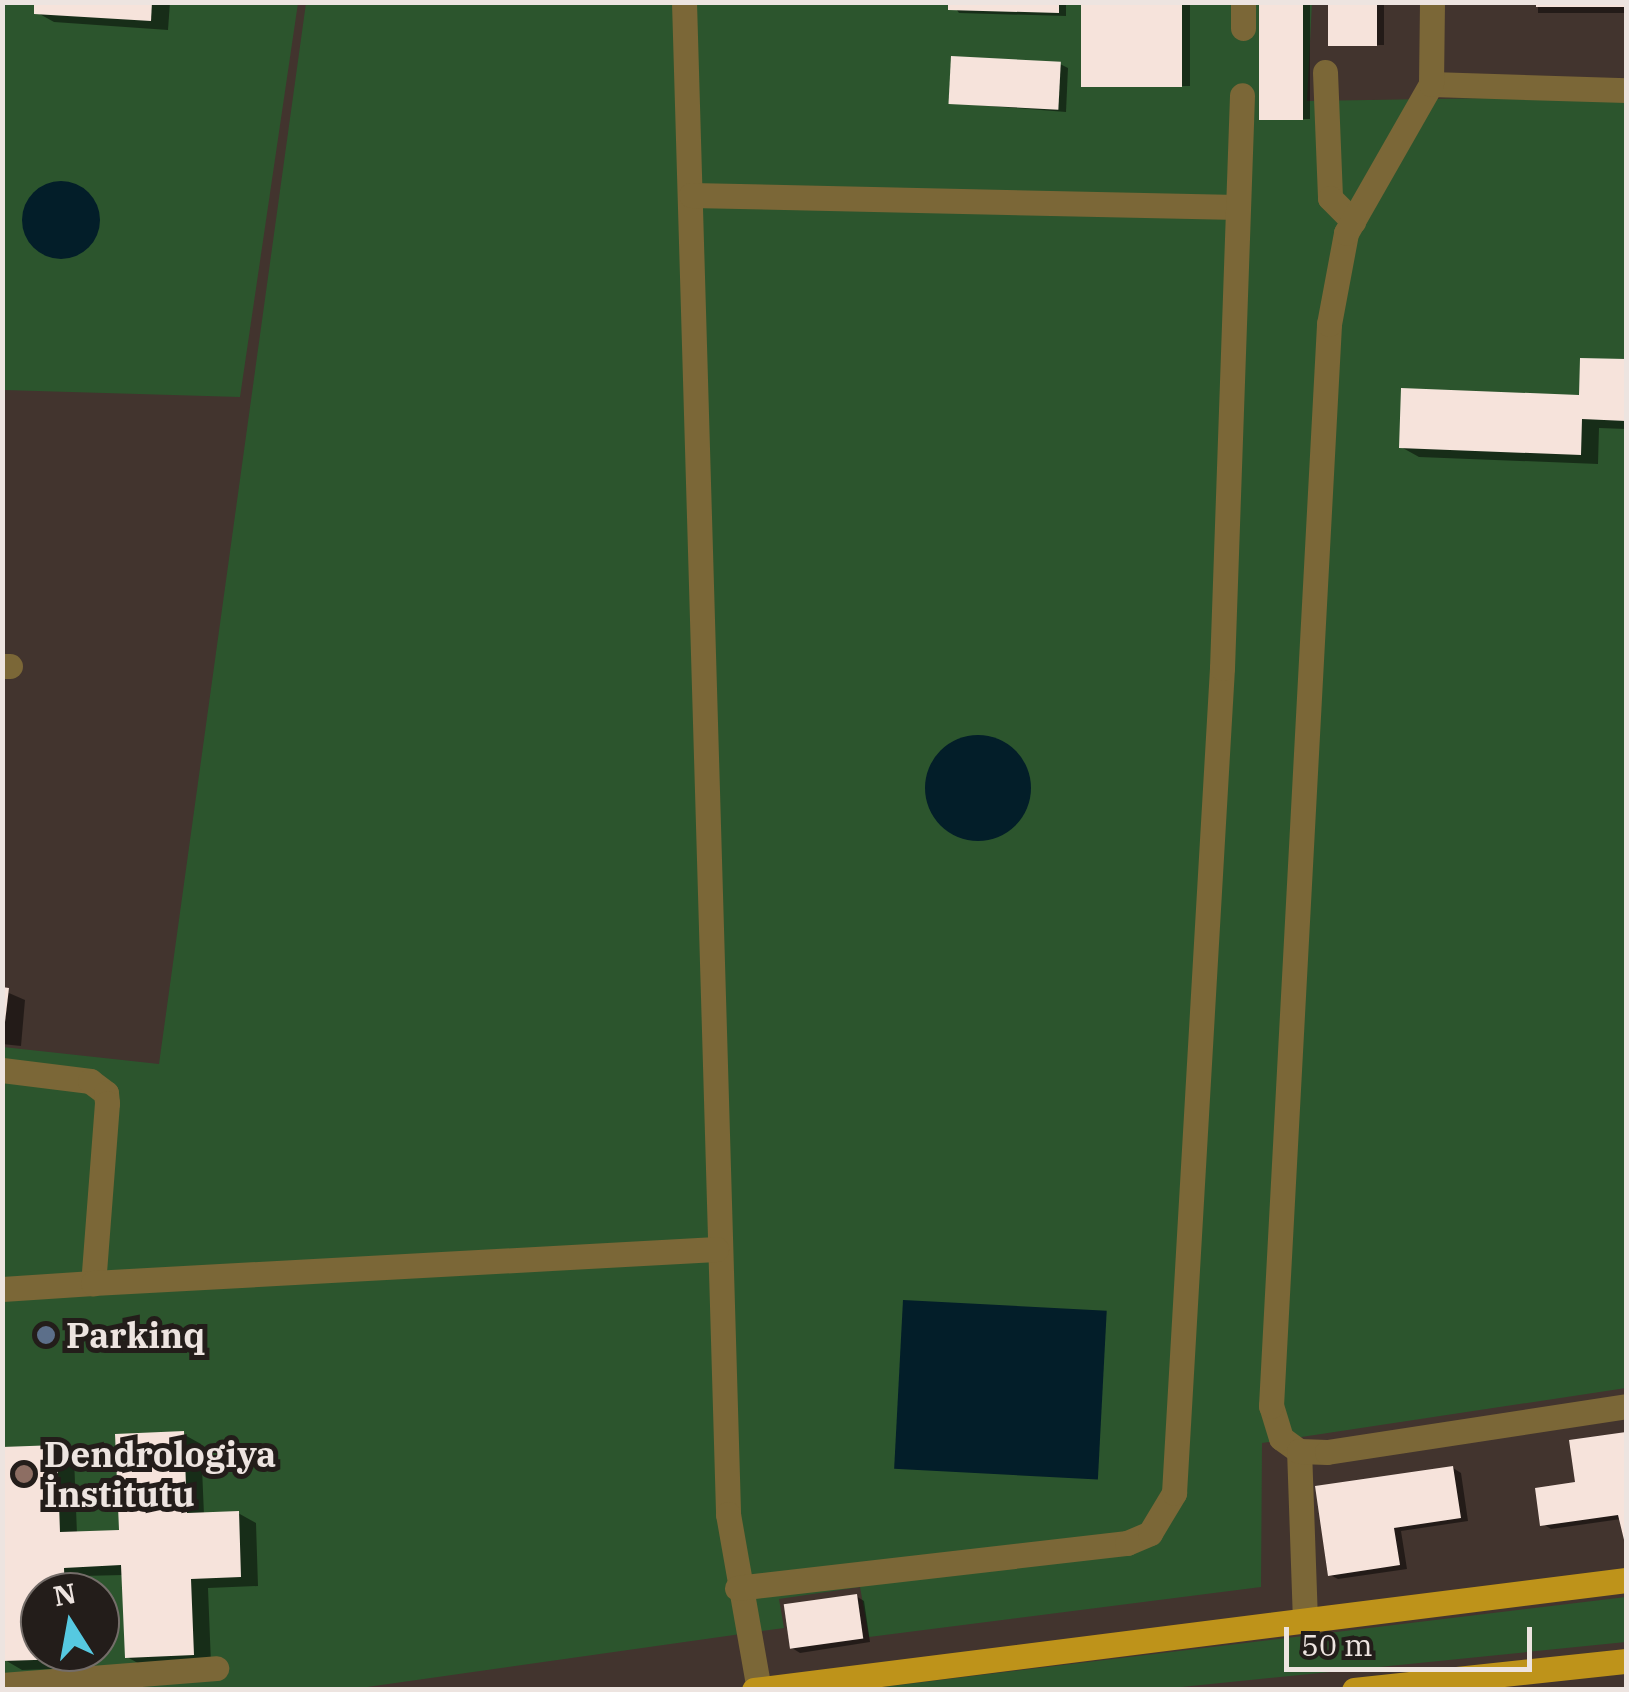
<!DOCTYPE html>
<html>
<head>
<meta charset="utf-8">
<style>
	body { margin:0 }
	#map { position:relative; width:1629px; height:1692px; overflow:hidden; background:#42342e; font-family:"IBM Plex Serif",serif }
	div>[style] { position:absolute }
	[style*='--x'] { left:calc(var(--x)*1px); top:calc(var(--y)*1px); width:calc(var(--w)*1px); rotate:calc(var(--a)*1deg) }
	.green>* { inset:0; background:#2c552d }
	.water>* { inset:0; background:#031e29; transform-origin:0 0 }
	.round { border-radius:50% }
	.shadow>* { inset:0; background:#0007; transform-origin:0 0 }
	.building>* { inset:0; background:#f6e3db; transform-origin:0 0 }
	.minor>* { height:25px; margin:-12.5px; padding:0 12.5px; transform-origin:12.5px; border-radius:12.5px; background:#7b6737 }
	.major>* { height:25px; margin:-12.5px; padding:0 12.5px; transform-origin:12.5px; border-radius:12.5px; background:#be931a }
	.dots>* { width:28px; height:28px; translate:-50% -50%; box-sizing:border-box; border:5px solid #231d1a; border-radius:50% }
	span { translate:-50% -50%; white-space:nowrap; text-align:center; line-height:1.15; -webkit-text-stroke:10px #231d1a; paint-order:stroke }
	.poi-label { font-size:35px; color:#ede4e0; font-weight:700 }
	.left { translate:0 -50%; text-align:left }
	.frame { position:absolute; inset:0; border:5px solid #ede4e0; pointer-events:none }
	.north { position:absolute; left:20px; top:1572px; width:100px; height:100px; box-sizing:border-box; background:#231d1a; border:2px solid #746d69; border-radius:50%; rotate:349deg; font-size:28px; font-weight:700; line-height:40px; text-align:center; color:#ede4e0 }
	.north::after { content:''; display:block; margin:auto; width:35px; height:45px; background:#56c9e1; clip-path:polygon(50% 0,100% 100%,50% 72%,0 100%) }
	.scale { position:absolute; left:1284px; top:1627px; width:248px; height:45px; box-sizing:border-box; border:5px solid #ede4e0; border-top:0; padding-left:12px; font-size:30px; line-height:35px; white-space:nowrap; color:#ede4e0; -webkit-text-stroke:8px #231d1a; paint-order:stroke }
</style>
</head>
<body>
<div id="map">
	<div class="green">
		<div style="clip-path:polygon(3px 3px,298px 3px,240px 397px,3px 390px)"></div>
		<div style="clip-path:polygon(evenodd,306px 3px,1312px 3px,1307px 101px,1626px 96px,1626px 1388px,1262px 1443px,1261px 1587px,869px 1637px,860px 1587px,779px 1599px,784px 1628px,353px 1689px,3px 1690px,3px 1047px,159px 1064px,306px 3px,40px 1592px,100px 1592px,100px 1652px,40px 1652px,40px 1592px)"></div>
		<div style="clip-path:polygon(1626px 1597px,1626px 1642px,1162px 1689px,866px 1689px)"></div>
	</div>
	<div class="water">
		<div class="round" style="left:22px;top:181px;width:78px;height:78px"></div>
		<div class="round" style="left:925px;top:735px;width:106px;height:106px"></div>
		<div style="left:903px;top:1300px;width:204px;height:169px;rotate:3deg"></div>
	</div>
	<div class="shadow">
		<div style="clip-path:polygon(37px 2px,170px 2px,168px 30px,54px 22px,36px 12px)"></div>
		<div style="clip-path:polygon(951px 2px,1066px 2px,1066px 16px,959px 13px)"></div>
		<div style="left:1084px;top:2px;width:106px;height:84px"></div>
		<div style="left:1261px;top:2px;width:49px;height:117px"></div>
		<div style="left:1331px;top:2px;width:53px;height:43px"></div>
		<div style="left:1538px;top:2px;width:88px;height:11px"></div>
		<div style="clip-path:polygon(1060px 64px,1068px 68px,1066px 112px,951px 103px)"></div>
		<div style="clip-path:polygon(1583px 360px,1626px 362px,1626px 429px,1599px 428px,1598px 464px,1419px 457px,1401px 447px,1581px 397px)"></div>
		<div style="clip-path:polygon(2px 990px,25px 1000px,21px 1046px,2px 1044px)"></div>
		<div style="clip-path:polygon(183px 1434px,201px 1444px,204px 1515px,238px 1513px,256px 1523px,258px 1586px,208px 1588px,211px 1664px,145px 1667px,127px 1657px,124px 1575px,81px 1576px,81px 1592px,40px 1592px,40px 1652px,83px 1652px,84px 1668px,22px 1670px,5px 1660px,56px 1447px,74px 1457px,77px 1534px,121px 1532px)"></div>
		<div style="clip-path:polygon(1626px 1434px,1626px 1547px,1621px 1519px,1551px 1529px,1543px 1524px,1577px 1485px,1571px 1442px)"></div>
		<div style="clip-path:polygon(1453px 1468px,1461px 1473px,1468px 1521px,1401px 1531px,1407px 1569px,1338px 1579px,1330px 1575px)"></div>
		<div style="clip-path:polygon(856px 1596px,864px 1601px,870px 1642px,800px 1653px,792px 1648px)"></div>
	</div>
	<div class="building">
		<div style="clip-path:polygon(34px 2px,152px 2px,151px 21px,34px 14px)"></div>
		<div style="clip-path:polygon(948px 2px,1059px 2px,1059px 13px,948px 10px)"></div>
		<div style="left:1081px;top:2px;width:101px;height:85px"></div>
		<div style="left:1259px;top:2px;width:44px;height:118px"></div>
		<div style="left:1328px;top:2px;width:49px;height:44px"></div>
		<div style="left:1536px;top:2px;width:90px;height:5px"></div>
		<div style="left:951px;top:56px;width:110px;height:48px;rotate:3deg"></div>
		<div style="clip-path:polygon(1580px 358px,1626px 359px,1626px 421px,1582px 419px,1581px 455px,1399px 448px,1401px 388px,1579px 395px)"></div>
		<div style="clip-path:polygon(2px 987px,9px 988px,5px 1022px,2px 1022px)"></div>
		<div style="clip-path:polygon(184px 1431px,187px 1513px,239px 1511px,241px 1577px,191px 1579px,194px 1655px,125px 1658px,121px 1565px,64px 1568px,65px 1592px,40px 1592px,40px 1652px,67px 1652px,67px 1659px,2px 1661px,2px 1447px,57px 1445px,60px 1532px,119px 1530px,115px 1434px)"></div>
		<div style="clip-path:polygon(1626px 1432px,1626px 1548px,1618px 1515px,1540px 1526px,1535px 1488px,1575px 1482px,1569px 1440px)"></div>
		<div style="clip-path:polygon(1453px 1466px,1461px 1518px,1394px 1528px,1400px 1565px,1328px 1576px,1315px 1486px)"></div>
		<div style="left:857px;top:1594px;width:45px;height:74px;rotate:82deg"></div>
	</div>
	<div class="minor">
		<div style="--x:684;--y:2;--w:1513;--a:88.33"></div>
		<div style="--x:728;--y:1514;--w:178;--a:80"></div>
		<div style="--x:1243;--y:2;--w:26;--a:90"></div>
		<div style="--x:1325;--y:72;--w:126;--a:87.7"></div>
		<div style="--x:1330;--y:198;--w:33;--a:45"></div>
		<div style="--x:1431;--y:84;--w:195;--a:1.8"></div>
		<div style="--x:691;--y:195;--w:547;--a:1.26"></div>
		<div style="--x:2;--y:666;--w:8;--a:0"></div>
		<div style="--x:2;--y:1070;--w:89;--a:7.1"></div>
		<div style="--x:90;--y:1081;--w:20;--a:37"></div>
		<div style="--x:106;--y:1093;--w:10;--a:84"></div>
		<div style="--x:107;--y:1103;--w:181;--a:94.4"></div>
		<div style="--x:93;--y:1283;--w:91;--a:176.2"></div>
		<div style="--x:93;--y:1283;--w:624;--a:-3.12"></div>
		<div style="--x:1299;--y:1451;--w:22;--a:-144"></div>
		<div style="--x:1281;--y:1438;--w:34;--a:-107"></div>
		<div style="--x:1271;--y:1406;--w:1084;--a:-86.93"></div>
		<div style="--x:1329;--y:324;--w:93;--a:-79.4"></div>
		<div style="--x:1346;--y:233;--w:172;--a:-60.3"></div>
		<div style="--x:1431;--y:84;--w:82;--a:-89.3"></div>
		<div style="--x:737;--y:1588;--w:393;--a:-6.6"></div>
		<div style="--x:1127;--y:1543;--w:25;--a:-23"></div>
		<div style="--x:1150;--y:1533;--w:47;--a:-59"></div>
		<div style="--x:1174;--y:1493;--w:826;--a:-86.67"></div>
		<div style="--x:1222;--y:668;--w:573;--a:-88"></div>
		<div style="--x:1305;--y:1621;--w:170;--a:-92"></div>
		<div style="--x:1299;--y:1451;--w:28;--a:2"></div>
		<div style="--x:1327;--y:1452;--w:303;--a:-8.7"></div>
		<div style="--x:2;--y:1685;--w:215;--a:-4.5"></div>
	</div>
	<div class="major">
		<div style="--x:754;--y:1690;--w:879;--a:-7.19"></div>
		<div style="--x:1354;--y:1690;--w:274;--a:-6.1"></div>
	</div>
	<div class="dots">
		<div style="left:46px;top:1335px;background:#5c6f8a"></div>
		<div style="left:24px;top:1474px;background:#8d6e63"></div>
	</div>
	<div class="poi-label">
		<span class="left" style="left:66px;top:1335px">Parkinq</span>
		<span class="left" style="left:44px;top:1474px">Dendrologiya<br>İnstitutu</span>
	</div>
	<div class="frame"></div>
	<div class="north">N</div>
	<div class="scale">50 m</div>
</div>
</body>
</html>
